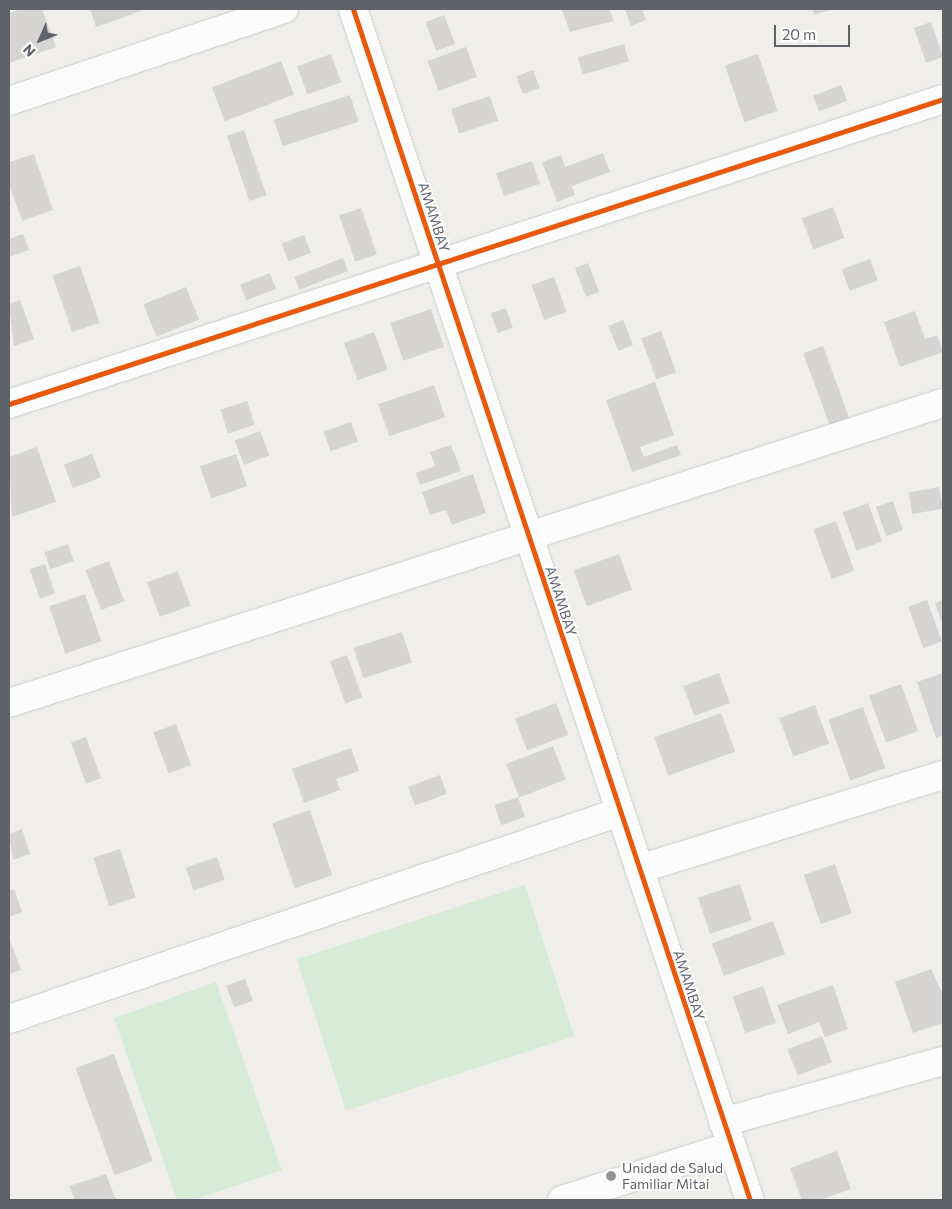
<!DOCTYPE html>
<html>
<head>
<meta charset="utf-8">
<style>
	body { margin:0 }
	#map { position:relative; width:952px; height:1209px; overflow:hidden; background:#efeeea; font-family:Commissioner,sans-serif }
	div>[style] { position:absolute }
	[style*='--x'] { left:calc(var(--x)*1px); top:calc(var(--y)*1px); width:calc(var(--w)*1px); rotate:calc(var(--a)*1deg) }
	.green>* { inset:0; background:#d8ebd6; transform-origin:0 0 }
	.building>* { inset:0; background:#d6d5d3; transform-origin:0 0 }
	.roads { filter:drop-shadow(0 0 1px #cbcccc) drop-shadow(0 0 1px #cbcccc) }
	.minor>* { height:28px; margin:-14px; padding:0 14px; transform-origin:14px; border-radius:14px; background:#fdfcfc }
	.cycleway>* { height:5px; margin:-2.5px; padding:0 2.5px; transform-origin:2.5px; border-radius:2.5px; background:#e8590c }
	.dots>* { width:14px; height:14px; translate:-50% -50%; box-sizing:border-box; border:2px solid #fff; border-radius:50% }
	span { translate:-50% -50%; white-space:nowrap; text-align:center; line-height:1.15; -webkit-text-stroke:4px #fff; paint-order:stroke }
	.street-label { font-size:14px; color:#5f6368 }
	.poi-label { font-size:14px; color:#5f6368 }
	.left { translate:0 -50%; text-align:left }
	.frame { position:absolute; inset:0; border:10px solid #5f6368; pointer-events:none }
	.north { position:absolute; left:15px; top:15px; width:50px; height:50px; -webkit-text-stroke:4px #fff; paint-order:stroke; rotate:226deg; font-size:14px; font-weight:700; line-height:20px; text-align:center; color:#5f6368 }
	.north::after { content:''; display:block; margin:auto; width:18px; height:22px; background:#5f6368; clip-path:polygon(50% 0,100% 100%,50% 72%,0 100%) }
	.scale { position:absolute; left:774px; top:25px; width:76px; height:22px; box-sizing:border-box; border:2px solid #5f6368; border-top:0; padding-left:6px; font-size:15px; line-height:18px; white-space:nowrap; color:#5f6368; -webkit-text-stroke:4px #fff; paint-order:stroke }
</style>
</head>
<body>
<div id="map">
	<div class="green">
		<div style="left:525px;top:885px;width:159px;height:240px;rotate:72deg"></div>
		<div style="clip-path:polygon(216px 982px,282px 1170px,194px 1200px,177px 1200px,114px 1018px)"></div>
	</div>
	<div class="building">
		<div style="clip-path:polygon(22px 9px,42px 9px,56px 47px,9px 63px,9px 13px)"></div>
		<div style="clip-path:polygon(90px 9px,140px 9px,141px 11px,96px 27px)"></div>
		<div style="clip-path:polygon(609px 9px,614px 21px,570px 32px,562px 10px)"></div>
		<div style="clip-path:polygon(625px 9px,642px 9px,646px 20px,631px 26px)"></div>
		<div style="clip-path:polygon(812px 9px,833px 9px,814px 15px)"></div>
		<div style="left:444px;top:15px;width:31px;height:20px;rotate:69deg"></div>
		<div style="left:931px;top:22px;width:37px;height:18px;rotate:71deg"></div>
		<div style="left:624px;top:44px;width:18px;height:48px;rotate:74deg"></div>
		<div style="left:466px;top:47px;width:32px;height:41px;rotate:70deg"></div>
		<div style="left:331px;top:54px;width:30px;height:36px;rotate:70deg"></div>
		<div style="left:758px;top:54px;width:60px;height:35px;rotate:71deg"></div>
		<div style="left:281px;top:61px;width:36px;height:74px;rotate:69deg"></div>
		<div style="left:533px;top:70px;width:19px;height:18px;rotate:69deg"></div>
		<div style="left:841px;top:85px;width:17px;height:30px;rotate:69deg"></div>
		<div style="left:350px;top:95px;width:28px;height:80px;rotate:72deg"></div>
		<div style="left:490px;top:96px;width:26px;height:41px;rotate:72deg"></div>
		<div style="left:244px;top:130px;width:69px;height:18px;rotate:71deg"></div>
		<div style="clip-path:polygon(603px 153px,610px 172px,572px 186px,575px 195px,557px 202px,542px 162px,561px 155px,565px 167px)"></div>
		<div style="clip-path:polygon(34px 154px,53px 210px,22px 221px,9px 184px,9px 162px)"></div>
		<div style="left:532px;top:161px;width:24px;height:38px;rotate:71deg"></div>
		<div style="left:833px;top:207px;width:33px;height:33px;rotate:70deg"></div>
		<div style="left:361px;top:208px;width:49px;height:23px;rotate:71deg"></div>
		<div style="clip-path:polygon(23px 234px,29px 250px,9px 257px,9px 239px)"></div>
		<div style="left:304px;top:235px;width:19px;height:24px;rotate:69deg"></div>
		<div style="left:343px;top:258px;width:14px;height:52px;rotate:69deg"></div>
		<div style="left:870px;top:259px;width:23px;height:30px;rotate:70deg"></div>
		<div style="left:588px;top:263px;width:31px;height:14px;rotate:69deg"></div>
		<div style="left:80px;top:266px;width:60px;height:29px;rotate:71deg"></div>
		<div style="left:270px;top:273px;width:17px;height:32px;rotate:69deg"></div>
		<div style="left:554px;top:277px;width:37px;height:24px;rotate:70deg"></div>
		<div style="left:186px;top:287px;width:35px;height:46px;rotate:68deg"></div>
		<div style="clip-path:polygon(20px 300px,34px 339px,14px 346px,9px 304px)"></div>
		<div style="left:506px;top:308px;width:21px;height:16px;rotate:71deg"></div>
		<div style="left:431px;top:309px;width:40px;height:43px;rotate:71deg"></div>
		<div style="clip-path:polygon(915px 311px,925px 339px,937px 335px,943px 352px,900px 367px,884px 322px)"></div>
		<div style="left:623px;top:320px;width:27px;height:16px;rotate:68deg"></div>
		<div style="left:661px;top:331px;width:44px;height:21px;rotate:70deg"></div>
		<div style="left:374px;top:332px;width:40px;height:32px;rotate:70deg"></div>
		<div style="left:823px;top:346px;width:77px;height:21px;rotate:70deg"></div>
		<div style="clip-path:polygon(655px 382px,674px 435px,640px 447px,644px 457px,677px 445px,681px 455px,632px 472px,606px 400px)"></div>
		<div style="left:434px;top:385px;width:34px;height:59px;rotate:71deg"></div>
		<div style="left:247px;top:401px;width:25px;height:28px;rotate:72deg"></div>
		<div style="left:351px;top:422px;width:21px;height:29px;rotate:71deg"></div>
		<div style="left:260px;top:431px;width:26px;height:27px;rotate:69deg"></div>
		<div style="clip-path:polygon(451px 445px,461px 471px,420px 485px,416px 473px,435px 466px,430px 452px)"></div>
		<div style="clip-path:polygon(37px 447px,56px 502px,12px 517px,9px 457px)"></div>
		<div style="left:92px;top:454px;width:25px;height:30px;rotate:69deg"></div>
		<div style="left:236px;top:454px;width:34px;height:38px;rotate:71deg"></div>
		<div style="clip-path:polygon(473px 474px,486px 513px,452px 525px,446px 510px,430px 515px,422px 492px)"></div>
		<div style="left:939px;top:487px;width:22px;height:31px;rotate:80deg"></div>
		<div style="left:893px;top:501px;width:31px;height:18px;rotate:71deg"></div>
		<div style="left:868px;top:503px;width:41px;height:27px;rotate:70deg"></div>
		<div style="left:836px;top:521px;width:53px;height:24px;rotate:70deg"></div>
		<div style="left:68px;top:544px;width:18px;height:25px;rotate:71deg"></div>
		<div style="left:619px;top:554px;width:38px;height:48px;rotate:70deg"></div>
		<div style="left:109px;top:561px;width:43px;height:25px;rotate:69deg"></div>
		<div style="left:45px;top:564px;width:31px;height:16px;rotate:71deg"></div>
		<div style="left:178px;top:571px;width:37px;height:33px;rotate:70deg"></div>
		<div style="left:85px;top:594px;width:50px;height:38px;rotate:71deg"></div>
		<div style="left:927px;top:600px;width:44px;height:20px;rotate:70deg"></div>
		<div style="clip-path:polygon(943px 600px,943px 626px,935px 603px)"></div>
		<div style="left:402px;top:632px;width:32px;height:51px;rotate:72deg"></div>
		<div style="left:347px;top:655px;width:45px;height:18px;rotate:70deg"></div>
		<div style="left:719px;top:673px;width:32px;height:38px;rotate:70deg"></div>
		<div style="clip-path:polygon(943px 673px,943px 735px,936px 738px,917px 682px)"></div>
		<div style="left:901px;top:684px;width:50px;height:34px;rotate:70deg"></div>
		<div style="left:556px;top:703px;width:34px;height:44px;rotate:69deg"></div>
		<div style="left:815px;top:705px;width:41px;height:38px;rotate:70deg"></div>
		<div style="left:863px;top:707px;width:65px;height:37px;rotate:70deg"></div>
		<div style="left:721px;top:713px;width:41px;height:71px;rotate:70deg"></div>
		<div style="left:176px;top:724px;width:44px;height:24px;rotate:70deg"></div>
		<div style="left:86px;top:737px;width:44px;height:16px;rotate:70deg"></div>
		<div style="left:553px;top:746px;width:36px;height:50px;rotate:69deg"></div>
		<div style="clip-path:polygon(351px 748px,359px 771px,336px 779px,340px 790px,304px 803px,292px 769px)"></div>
		<div style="left:440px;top:775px;width:20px;height:34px;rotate:70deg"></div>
		<div style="left:518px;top:797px;width:21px;height:25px;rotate:71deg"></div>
		<div style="left:310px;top:810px;width:69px;height:40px;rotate:71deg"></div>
		<div style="clip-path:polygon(22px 829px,30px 854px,13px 860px,9px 834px)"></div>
		<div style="left:120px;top:849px;width:51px;height:28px;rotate:72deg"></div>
		<div style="left:217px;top:857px;width:24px;height:33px;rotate:71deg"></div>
		<div style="left:835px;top:864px;width:52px;height:33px;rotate:71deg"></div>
		<div style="left:740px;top:884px;width:38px;height:44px;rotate:72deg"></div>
		<div style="clip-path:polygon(14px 889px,22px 912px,9px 917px,9px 891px)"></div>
		<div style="left:773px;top:921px;width:35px;height:65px;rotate:70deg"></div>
		<div style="clip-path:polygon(9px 938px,21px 970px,9px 974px)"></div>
		<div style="clip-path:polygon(931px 969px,943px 995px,943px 1023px,913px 1033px,895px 982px)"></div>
		<div style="left:245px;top:979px;width:23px;height:20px;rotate:70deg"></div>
		<div style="clip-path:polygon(833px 985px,848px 1029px,825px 1037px,819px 1022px,788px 1034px,777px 1005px)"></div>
		<div style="left:763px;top:986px;width:39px;height:32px;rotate:71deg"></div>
		<div style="left:822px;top:1036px;width:28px;height:37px;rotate:69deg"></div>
		<div style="left:114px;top:1054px;width:114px;height:41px;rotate:70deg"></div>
		<div style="clip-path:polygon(837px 1151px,851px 1189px,820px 1200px,802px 1200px,790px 1168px)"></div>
		<div style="clip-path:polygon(106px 1174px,116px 1200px,75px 1200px,69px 1186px)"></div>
	</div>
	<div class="roads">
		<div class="minor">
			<div style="--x:353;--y:9;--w:1255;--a:71.57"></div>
			<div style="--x:9;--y:101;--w:290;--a:-18.5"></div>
			<div style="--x:9;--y:404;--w:983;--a:-18.08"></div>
			<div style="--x:9;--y:703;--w:981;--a:-17.81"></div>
			<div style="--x:639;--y:869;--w:318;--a:-17.2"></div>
			<div style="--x:9;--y:1019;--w:645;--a:-18.72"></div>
			<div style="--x:723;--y:1122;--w:228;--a:-15.5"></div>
			<div style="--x:562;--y:1200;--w:177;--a:-17.7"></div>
		</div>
	</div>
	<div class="cycleway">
		<div style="--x:353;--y:9;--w:1255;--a:71.57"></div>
		<div style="--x:9;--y:404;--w:983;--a:-18.08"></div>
	</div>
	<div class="dots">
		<div style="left:611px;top:1176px;background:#919496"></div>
	</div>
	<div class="street-label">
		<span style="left:434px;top:217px;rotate:72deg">AMAMBAY</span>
		<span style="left:561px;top:601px;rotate:72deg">AMAMBAY</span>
		<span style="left:689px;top:985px;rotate:72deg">AMAMBAY</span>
	</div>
	<div class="poi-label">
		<span class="left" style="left:622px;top:1176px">Unidad de Salud<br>Familiar Mitai</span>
	</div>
	<div class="frame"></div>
	<div class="north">N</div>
	<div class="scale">20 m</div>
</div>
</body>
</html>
